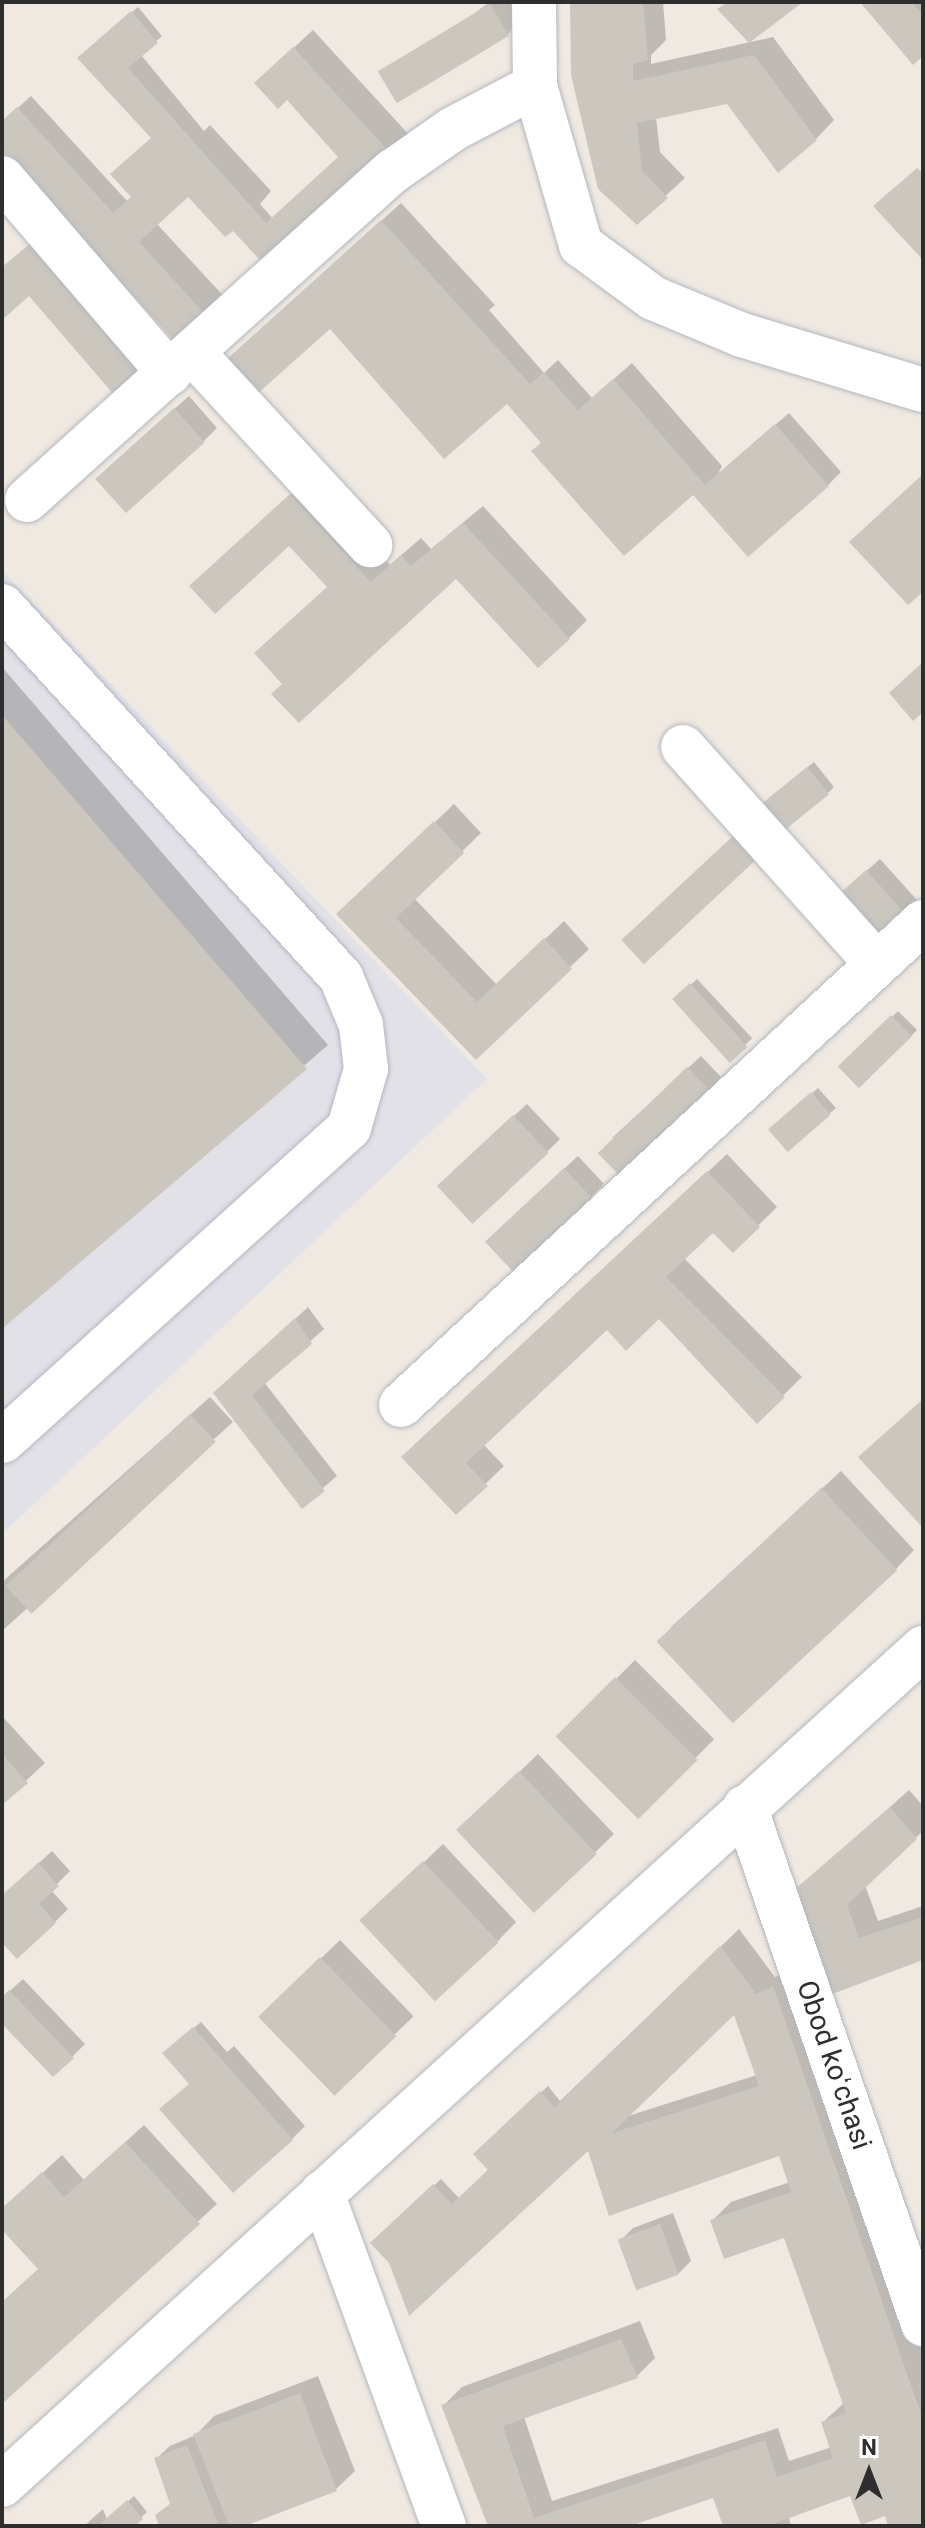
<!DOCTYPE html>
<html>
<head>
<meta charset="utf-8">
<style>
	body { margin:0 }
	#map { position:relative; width:925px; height:2528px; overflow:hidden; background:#efe9e1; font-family:Roboto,sans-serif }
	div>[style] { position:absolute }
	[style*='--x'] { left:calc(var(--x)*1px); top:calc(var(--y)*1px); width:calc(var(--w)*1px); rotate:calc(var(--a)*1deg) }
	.industrial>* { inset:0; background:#e3e1e8 }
	.shadow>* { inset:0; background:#0003; transform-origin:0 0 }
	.building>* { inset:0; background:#cbc7bf; transform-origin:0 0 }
	.roads { filter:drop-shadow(0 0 2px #b4b7c1) drop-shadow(0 0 2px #b4b7c1) }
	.minor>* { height:44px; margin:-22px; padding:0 22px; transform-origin:22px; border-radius:22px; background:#fff }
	span { translate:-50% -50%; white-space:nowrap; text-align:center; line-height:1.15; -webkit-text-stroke:7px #fff; paint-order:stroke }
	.street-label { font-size:28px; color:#2e2e2e }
	.frame { position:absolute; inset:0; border:4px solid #2e2e2e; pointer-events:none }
	.north { position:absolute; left:829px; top:2432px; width:80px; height:80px; -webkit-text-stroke:6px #fff; paint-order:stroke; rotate:0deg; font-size:22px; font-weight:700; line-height:32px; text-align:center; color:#2e2e2e }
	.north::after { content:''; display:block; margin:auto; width:28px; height:36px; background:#2e2e2e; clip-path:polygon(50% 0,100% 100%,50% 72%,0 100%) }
</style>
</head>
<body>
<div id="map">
	<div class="industrial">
		<div style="clip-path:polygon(2px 570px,487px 1079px,2px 1534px)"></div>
	</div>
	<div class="shadow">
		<div style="clip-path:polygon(490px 2px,509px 2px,521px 21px,508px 34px,384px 79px)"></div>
		<div style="clip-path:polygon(572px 2px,663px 2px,666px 40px,651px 55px,651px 64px,773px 37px,834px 120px,816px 139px,728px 102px,656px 117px,660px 152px,685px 178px,637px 222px)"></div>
		<div style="clip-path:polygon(863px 2px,923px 2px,923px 53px)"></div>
		<div style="clip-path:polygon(138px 7px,162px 36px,141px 55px,204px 131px,210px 125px,271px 191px,260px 204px,273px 219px,340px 156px,275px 65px,313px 30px,412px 138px,270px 268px,236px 231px,188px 194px,156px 223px,231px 304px,184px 348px,2px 151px,2px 122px,31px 96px,127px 201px,132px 196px,153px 137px,80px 58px)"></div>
		<div style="clip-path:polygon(401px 203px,495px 305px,489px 310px,544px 373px,558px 360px,592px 398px,632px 363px,722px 466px,718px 474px,789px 413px,841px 472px,828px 485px,694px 493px,543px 442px,507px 401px,331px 326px,248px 341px)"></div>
		<div style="clip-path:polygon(189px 396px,217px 428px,204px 441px,111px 465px)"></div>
		<div style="clip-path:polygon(310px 477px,390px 565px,421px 538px,431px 549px,483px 506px,587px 620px,569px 638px,456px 576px,284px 684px,329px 586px,289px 543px,211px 568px)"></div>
		<div style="clip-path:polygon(2px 667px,328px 1045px,2px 1327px)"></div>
		<div style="clip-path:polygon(814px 762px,834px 787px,828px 793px,769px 798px)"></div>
		<div style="clip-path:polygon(454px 804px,481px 833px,414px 898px,497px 985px,564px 921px,589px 949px,476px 1057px,357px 896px)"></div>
		<div style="clip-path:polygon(880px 859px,917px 900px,904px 912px,850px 885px)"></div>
		<div style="left:697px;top:979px;width:81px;height:30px;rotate:47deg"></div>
		<div style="left:898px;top:1011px;width:27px;height:79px;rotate:45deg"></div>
		<div style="clip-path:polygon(701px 1056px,721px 1077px,709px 1090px,612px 1138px)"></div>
		<div style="clip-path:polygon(818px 1088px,836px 1108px,829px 1114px,771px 1130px)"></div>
		<div style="clip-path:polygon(527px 1104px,560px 1139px,547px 1152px,452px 1172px)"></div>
		<div style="clip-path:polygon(727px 1154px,777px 1207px,733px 1250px,714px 1230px,684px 1258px,802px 1377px,757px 1421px,659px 1317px,607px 1327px,483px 1444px,504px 1466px,456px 1512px,423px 1439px)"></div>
		<div style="clip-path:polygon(578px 1156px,604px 1184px,591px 1197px,501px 1228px)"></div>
		<div style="clip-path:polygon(308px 1307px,324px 1329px,264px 1382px,337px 1476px,302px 1506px,229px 1381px)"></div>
		<div style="clip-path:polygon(210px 1397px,233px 1422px,2px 1631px,2px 1582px)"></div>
		<div style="clip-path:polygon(841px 1471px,914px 1550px,896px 1569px,671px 1627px)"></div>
		<div style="left:635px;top:1660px;width:112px;height:108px;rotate:45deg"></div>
		<div style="clip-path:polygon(2px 1716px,45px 1763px,2px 1803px)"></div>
		<div style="clip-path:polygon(538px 1754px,614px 1834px,536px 1910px,478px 1812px)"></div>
		<div style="clip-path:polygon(909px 1790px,923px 1806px,923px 1831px,865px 1885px,878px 1921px,923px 1906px,923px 1958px,828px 1993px,797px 1890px)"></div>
		<div style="clip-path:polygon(443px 1844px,516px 1922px,498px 1941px,381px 1903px)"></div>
		<div style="clip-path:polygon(52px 1851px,70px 1871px,51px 1890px,68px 1909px,55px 1922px,2px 1940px,2px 1896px)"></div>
		<div style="clip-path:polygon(evenodd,739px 1929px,775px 1977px,792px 1969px,923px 2348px,923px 2526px,891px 2526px,886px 2514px,852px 2493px,788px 2515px,791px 2526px,725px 2526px,715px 2495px,622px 2526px,490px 2526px,444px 2405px,462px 2387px,640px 2321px,655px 2358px,637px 2376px,524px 2417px,552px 2501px,778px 2428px,789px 2461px,832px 2447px,823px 2422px,844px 2403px,785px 2235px,712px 2221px,731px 2202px,790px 2182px,780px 2154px,589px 2148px,390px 2262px,373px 2243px,441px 2179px,459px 2198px,489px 2169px,481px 2148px,548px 2086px,560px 2101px,739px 1929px,735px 2012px,757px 2075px,625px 2117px,735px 2012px)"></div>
		<div style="left:340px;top:1940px;width:106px;height:110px;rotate:46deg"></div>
		<div style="clip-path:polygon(23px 1979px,85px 2044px,72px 2057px,2px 2021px,2px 1998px)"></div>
		<div style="clip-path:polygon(201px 2022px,227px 2052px,234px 2046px,305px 2126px,292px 2139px,191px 2083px,171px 2047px)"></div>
		<div style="clip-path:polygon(144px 2125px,217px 2204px,2px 2401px,2px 2303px,40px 2268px,2px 2227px,2px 2210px,62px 2155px,84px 2180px)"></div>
		<div style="clip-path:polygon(673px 2213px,691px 2261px,678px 2274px,620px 2241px,633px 2228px)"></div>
		<div style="clip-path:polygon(318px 2376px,355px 2471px,336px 2489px,240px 2526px,161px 2526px,158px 2516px,172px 2502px,156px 2459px,170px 2446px,196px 2435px,214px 2416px)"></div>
		<div style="clip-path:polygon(134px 2496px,147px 2512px,132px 2526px,84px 2526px,103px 2509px,107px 2520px)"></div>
	</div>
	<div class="building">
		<div style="clip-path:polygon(570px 2px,643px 2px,648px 60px,633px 64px,633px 81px,754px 55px,817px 140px,778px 173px,727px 104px,637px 123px,642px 171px,668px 198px,637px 225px,598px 189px,571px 75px)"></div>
		<div style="clip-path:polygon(728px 2px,803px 2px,749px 43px,717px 9px)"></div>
		<div style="clip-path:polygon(860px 2px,911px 2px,923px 15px,923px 56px,913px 65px)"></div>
		<div style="left:490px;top:4px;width:37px;height:131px;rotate:59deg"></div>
		<div style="clip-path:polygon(131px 11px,158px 43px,128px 68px,266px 223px,338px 157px,287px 100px,278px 109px,254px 83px,293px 47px,395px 158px,270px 271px,233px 231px,225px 237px,188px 197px,139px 242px,214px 324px,184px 351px,2px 154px,2px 121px,17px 107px,113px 213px,131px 197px,110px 174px,151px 138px,77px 58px)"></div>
		<div style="clip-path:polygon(917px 168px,923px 173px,923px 260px,873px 206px)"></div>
		<div style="clip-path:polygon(381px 220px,530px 384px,544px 372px,578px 410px,613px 379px,705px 485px,775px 424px,829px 486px,748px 557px,693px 495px,624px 556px,531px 451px,541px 443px,507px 404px,444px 459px,330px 329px,256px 395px,227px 359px)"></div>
		<div style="clip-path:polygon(32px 242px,151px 379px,122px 404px,29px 296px,2px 320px,2px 267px)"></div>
		<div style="left:174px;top:408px;width:46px;height:106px;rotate:48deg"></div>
		<div style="clip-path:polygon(923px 474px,923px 592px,908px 605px,849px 542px)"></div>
		<div style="clip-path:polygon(290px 494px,371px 582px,401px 555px,411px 566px,463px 523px,570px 639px,538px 668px,456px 579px,299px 723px,271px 694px,282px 684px,254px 653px,327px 587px,289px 546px,215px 614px,189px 586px)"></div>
		<div style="clip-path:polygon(923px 662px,923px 712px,913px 721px,889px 693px)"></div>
		<div style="clip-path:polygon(2px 715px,307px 1069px,2px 1329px)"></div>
		<div style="left:807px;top:767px;width:35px;height:60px;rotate:51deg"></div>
		<div style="clip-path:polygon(434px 821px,464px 853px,396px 918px,477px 1002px,544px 938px,572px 969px,476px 1060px,336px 914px)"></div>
		<div style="left:734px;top:835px;width:33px;height:154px;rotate:47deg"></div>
		<div style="left:866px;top:870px;width:59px;height:42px;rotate:48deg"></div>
		<div style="left:690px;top:983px;width:86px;height:24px;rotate:48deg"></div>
		<div style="left:891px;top:1015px;width:30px;height:74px;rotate:46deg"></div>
		<div style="left:687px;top:1067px;width:33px;height:124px;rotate:46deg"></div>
		<div style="left:811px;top:1092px;width:30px;height:57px;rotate:49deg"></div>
		<div style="left:513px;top:1115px;width:52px;height:104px;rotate:47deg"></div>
		<div style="left:564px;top:1168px;width:41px;height:108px;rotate:47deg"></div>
		<div style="clip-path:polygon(707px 1171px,760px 1227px,733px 1253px,713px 1233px,666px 1277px,785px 1397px,757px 1424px,659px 1319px,626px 1351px,607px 1330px,466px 1463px,488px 1486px,456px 1515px,401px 1457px)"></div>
		<div style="clip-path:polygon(295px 1318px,312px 1344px,252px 1395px,325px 1491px,302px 1509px,213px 1393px)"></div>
		<div style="clip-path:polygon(923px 1399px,923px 1528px,858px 1457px)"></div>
		<div style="left:190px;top:1414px;width:38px;height:252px;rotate:47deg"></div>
		<div style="left:821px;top:1488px;width:112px;height:225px;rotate:47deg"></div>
		<div style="left:615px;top:1677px;width:117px;height:84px;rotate:45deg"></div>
		<div style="clip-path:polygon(2px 1754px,28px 1783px,2px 1805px)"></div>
		<div style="left:519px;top:1771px;width:114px;height:86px;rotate:47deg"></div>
		<div style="clip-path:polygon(890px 1807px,917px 1839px,847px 1905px,859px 1938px,923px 1917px,923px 1960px,827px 1996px,794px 1890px)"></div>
		<div style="left:423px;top:1861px;width:111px;height:87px;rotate:47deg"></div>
		<div style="clip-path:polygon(38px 1863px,59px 1886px,39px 1904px,56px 1923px,17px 1959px,2px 1943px,2px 1895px)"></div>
		<div style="clip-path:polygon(evenodd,720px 1946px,756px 1994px,773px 1986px,923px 2420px,923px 2526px,888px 2526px,885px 2516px,861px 2525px,850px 2496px,767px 2526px,723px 2526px,713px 2498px,630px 2526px,488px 2526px,441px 2405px,621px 2339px,638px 2378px,503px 2426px,534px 2518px,765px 2440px,777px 2477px,833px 2458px,821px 2422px,846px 2413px,784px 2238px,724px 2259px,710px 2220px,791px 2192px,779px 2156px,609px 2216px,588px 2151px,409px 2316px,389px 2263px,370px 2243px,433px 2184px,452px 2204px,488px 2170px,473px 2154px,540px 2091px,555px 2107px,720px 1946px,734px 2015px,759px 2086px,612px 2133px,734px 2015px)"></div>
		<div style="left:320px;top:1957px;width:110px;height:86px;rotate:46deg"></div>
		<div style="clip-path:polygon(9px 1990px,74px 2058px,53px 2077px,2px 2024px,2px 1997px)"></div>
		<div style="clip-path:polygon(193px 2027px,293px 2140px,233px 2193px,159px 2109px,189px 2084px,162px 2053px)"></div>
		<div style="clip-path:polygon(125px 2142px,200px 2224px,2px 2404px,2px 2302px,38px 2269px,2px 2230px,2px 2208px,42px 2172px,64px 2197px)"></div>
		<div style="left:660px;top:2224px;width:54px;height:45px;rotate:70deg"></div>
		<div style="clip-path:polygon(300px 2393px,337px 2491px,245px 2526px,229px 2526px,193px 2434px)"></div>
		<div style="clip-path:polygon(187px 2445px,219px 2526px,159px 2526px,155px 2515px,170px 2504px,154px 2458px)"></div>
		<div style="clip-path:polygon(127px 2500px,143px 2519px,135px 2526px,98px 2526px)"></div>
	</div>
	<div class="roads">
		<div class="minor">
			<div style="--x:534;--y:2;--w:84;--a:89.3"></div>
			<div style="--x:535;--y:86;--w:166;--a:73.9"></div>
			<div style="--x:581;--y:245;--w:89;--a:36.4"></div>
			<div style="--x:653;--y:298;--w:96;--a:22.6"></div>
			<div style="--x:742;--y:335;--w:189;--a:16.9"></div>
			<div style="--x:2;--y:178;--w:257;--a:49.4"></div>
			<div style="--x:192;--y:352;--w:263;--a:47.3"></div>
			<div style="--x:27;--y:500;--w:492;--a:-42"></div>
			<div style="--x:393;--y:171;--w:73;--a:-35"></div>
			<div style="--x:453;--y:129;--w:93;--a:-27.7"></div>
			<div style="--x:2;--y:606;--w:503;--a:47.58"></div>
			<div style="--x:341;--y:977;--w:52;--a:67.4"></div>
			<div style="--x:361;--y:1025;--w:44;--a:83.5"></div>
			<div style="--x:366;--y:1069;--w:61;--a:106.1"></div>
			<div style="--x:349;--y:1128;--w:467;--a:137.9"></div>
			<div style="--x:683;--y:747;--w:291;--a:48.2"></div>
			<div style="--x:401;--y:1405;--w:711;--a:-42.78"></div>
			<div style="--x:745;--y:1807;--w:547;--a:71"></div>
			<div style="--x:322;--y:2193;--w:355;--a:69.9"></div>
			<div style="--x:2;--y:2485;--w:1245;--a:-42.26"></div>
		</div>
	</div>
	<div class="street-label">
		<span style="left:834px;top:2065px;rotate:71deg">Obod koʻchasi</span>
	</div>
	<div class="frame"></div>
	<div class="north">N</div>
</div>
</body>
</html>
